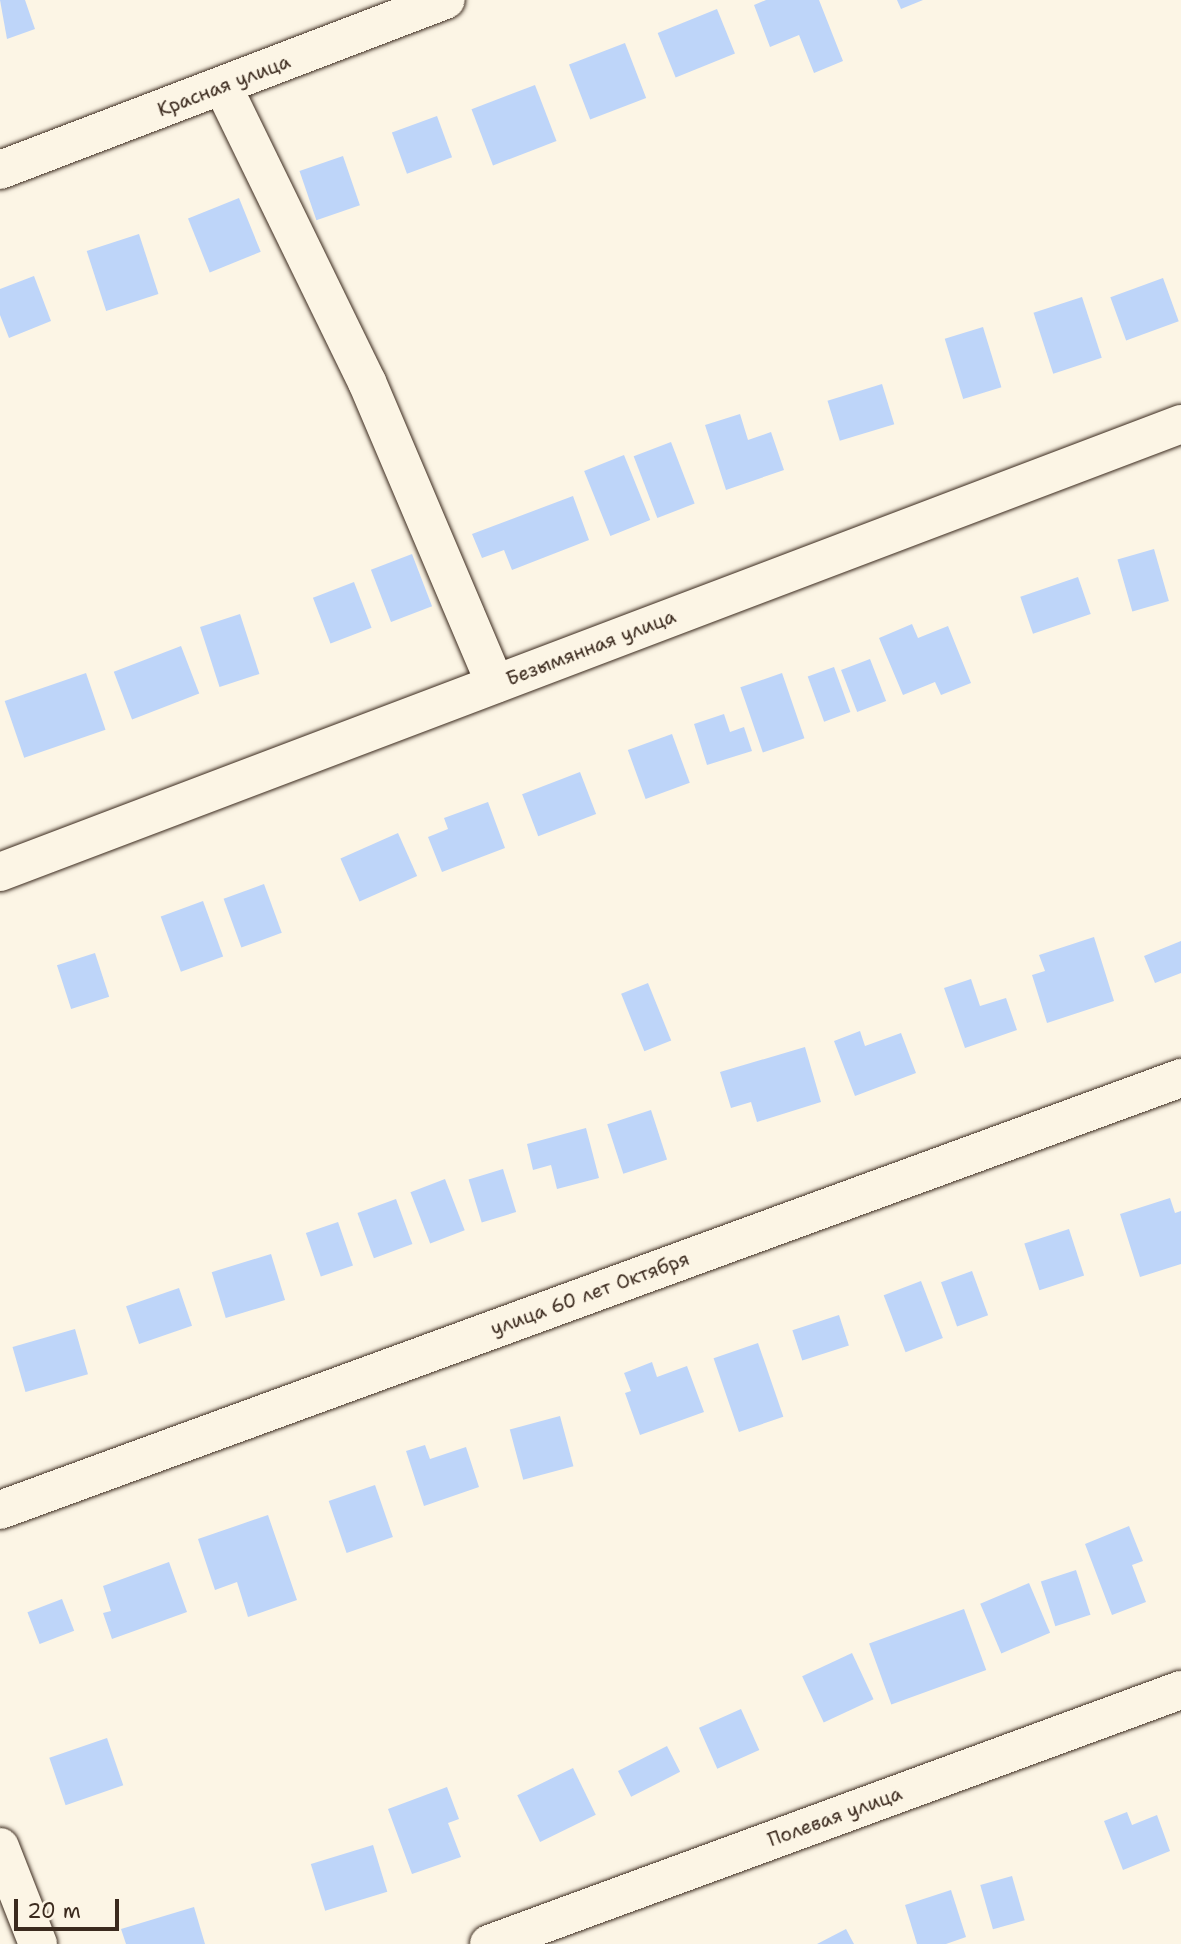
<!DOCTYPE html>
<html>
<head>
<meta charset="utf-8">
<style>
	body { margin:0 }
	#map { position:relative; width:1181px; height:1944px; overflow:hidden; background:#fcf5e5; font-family:"Shantell Sans",sans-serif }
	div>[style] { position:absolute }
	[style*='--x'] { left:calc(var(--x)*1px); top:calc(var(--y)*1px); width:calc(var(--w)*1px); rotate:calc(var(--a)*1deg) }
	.building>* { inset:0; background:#bed5f9; transform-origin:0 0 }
	.roads { filter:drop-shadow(0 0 2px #3b2a1e) drop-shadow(0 0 2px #3b2a1e) }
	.minor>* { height:38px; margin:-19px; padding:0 19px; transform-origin:19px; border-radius:19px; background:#fcf5e5 }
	span { translate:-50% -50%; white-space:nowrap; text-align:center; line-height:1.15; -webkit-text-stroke:5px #fcf5e5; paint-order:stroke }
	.street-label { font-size:19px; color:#3b2a1e }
	.scale { position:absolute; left:14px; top:1899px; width:105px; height:32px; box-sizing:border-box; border:4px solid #3b2a1e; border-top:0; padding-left:9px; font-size:21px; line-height:24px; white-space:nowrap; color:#3b2a1e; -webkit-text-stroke:5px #fcf5e5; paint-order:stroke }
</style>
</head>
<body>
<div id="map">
	<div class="building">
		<div style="clip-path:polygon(0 0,25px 0,35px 29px,7px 39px)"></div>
		<div style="clip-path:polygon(766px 0,819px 0,843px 61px,814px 73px,799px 35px,770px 47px,754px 5px)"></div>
		<div style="clip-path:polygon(897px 0,923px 0,901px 9px)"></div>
		<div style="left:717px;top:9px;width:48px;height:64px;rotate:68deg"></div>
		<div style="left:625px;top:43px;width:59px;height:60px;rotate:69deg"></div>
		<div style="left:535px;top:85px;width:60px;height:68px;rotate:69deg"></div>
		<div style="left:437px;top:116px;width:44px;height:48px;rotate:70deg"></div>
		<div style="left:343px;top:156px;width:52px;height:46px;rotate:71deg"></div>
		<div style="left:239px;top:198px;width:58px;height:55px;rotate:68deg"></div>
		<div style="left:139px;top:234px;width:63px;height:55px;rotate:72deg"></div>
		<div style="clip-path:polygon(34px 276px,51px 321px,9px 338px,0 315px,0 289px)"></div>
		<div style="left:1163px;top:278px;width:46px;height:56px;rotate:70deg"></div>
		<div style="left:1082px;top:297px;width:64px;height:51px;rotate:72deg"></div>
		<div style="left:983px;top:327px;width:63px;height:40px;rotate:73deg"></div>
		<div style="left:882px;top:384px;width:42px;height:57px;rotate:73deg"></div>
		<div style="clip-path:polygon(740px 414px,748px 440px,771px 432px,784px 470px,726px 490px,705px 425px)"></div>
		<div style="left:671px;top:442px;width:66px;height:40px;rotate:69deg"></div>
		<div style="left:624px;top:455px;width:70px;height:43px;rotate:68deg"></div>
		<div style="clip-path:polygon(573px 496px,589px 540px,512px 570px,504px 550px,482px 558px,472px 534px)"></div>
		<div style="left:1154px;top:549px;width:54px;height:38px;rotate:74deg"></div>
		<div style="left:412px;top:554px;width:56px;height:44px;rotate:69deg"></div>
		<div style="left:1078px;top:577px;width:39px;height:61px;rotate:71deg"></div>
		<div style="left:354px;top:582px;width:49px;height:44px;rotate:69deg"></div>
		<div style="left:240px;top:614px;width:63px;height:42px;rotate:72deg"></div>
		<div style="clip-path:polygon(912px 624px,918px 638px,948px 626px,971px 683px,941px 695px,935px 682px,903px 695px,879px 638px)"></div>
		<div style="left:181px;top:646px;width:51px;height:72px;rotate:69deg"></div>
		<div style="left:870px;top:659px;width:45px;height:31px;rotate:69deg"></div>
		<div style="left:834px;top:667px;width:48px;height:28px;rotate:70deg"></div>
		<div style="left:86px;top:673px;width:60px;height:86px;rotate:71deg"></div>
		<div style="left:782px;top:673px;width:69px;height:44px;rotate:71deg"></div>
		<div style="clip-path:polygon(724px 714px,730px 732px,744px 727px,752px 751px,707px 765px,694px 724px)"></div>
		<div style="left:672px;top:734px;width:52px;height:47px;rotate:70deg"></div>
		<div style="left:580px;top:772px;width:45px;height:62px;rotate:69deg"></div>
		<div style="clip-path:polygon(488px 802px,505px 848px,442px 872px,428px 837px,448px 829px,444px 818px)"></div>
		<div style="left:398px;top:833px;width:47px;height:63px;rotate:66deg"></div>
		<div style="left:264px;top:884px;width:52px;height:43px;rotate:70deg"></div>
		<div style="left:203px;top:901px;width:59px;height:45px;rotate:70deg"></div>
		<div style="clip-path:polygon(1094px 937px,1114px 1001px,1047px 1023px,1032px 975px,1045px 971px,1039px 955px)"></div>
		<div style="clip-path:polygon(1181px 941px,1181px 973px,1155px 983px,1144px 956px)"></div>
		<div style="left:95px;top:953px;width:46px;height:40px;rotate:72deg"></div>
		<div style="clip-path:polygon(971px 979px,980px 1006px,1006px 998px,1017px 1030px,965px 1048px,944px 988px)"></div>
		<div style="left:648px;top:983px;width:62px;height:29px;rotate:68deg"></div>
		<div style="clip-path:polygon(860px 1031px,865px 1046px,901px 1033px,916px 1073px,855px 1096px,834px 1041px)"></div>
		<div style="clip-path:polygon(805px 1047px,821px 1102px,757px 1122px,751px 1102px,731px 1108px,720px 1072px)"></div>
		<div style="left:651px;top:1110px;width:52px;height:46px;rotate:72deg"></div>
		<div style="clip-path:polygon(586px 1128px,599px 1178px,557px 1189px,551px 1165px,533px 1170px,527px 1144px)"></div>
		<div style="left:503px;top:1169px;width:45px;height:36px;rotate:73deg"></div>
		<div style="left:445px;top:1179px;width:55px;height:37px;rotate:69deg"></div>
		<div style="clip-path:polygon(1170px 1198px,1175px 1213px,1181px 1211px,1181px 1264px,1140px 1277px,1120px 1214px)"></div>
		<div style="left:396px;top:1199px;width:48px;height:41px;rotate:70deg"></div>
		<div style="left:338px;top:1222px;width:46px;height:34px;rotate:71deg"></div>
		<div style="left:1069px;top:1229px;width:49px;height:47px;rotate:72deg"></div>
		<div style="left:271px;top:1254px;width:48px;height:62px;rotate:73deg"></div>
		<div style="left:972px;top:1271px;width:47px;height:33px;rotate:70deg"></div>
		<div style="left:921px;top:1281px;width:61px;height:40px;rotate:69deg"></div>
		<div style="left:179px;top:1288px;width:40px;height:56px;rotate:71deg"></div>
		<div style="left:839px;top:1315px;width:32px;height:49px;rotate:72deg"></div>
		<div style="left:75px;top:1329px;width:47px;height:65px;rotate:74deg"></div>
		<div style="left:758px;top:1343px;width:78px;height:47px;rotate:71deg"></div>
		<div style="clip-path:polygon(652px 1362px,657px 1377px,687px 1366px,704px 1412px,640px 1435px,625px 1393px,631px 1391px,624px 1373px)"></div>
		<div style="left:560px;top:1416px;width:52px;height:52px;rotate:75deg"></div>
		<div style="clip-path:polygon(425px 1445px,430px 1459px,466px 1447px,479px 1487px,424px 1506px,406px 1451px)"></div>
		<div style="left:375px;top:1485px;width:55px;height:49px;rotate:71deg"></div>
		<div style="clip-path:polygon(268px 1515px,297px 1600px,248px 1617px,237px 1582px,215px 1590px,198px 1539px)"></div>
		<div style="clip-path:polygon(1129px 1526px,1143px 1561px,1132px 1565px,1146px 1602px,1112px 1615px,1085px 1544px)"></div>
		<div style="clip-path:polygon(169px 1562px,187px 1612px,112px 1639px,103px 1613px,111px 1611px,103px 1586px)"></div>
		<div style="left:1076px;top:1570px;width:47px;height:37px;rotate:72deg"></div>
		<div style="left:1029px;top:1583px;width:54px;height:53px;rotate:67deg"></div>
		<div style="left:62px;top:1599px;width:34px;height:37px;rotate:69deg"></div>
		<div style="left:964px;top:1609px;width:65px;height:101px;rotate:70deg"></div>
		<div style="left:852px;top:1653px;width:51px;height:55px;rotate:65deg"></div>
		<div style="left:741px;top:1709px;width:45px;height:46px;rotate:66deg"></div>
		<div style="left:107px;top:1738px;width:50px;height:61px;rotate:71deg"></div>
		<div style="left:667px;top:1746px;width:29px;height:55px;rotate:63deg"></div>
		<div style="left:573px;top:1768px;width:52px;height:62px;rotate:64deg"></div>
		<div style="clip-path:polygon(447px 1787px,459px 1819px,448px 1823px,461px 1857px,412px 1874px,388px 1809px)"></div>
		<div style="clip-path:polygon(1127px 1812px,1132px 1825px,1157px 1815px,1170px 1851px,1123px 1870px,1104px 1821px)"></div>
		<div style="left:373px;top:1845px;width:49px;height:65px;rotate:73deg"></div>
		<div style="left:1012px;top:1876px;width:46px;height:33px;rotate:74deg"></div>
		<div style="clip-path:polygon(951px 1890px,966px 1937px,946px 1944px,917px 1944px,905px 1905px)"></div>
		<div style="clip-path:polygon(194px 1907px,205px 1944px,126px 1944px,121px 1929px)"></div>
		<div style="clip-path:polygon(846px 1929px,854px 1944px,817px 1944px)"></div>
	</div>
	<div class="roads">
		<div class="minor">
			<div style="--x:223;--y:87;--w:328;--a:64"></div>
			<div style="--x:367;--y:382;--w:328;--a:67"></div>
			<div style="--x:0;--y:170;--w:477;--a:-20.9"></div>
			<div style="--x:0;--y:872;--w:1263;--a:-20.77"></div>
			<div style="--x:0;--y:1510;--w:1258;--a:-20.09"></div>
			<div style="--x:0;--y:1847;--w:104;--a:68.6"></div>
			<div style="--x:489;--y:1944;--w:737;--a:-20.16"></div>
		</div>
	</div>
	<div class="street-label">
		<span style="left:224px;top:86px;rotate:-21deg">Красная улица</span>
		<span style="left:591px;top:648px;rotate:-21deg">Безымянная улица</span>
		<span style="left:590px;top:1294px;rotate:-20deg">улица 60 лет Октября</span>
		<span style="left:835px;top:1817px;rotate:-20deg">Полевая улица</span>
	</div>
	<div class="scale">20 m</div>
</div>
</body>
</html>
